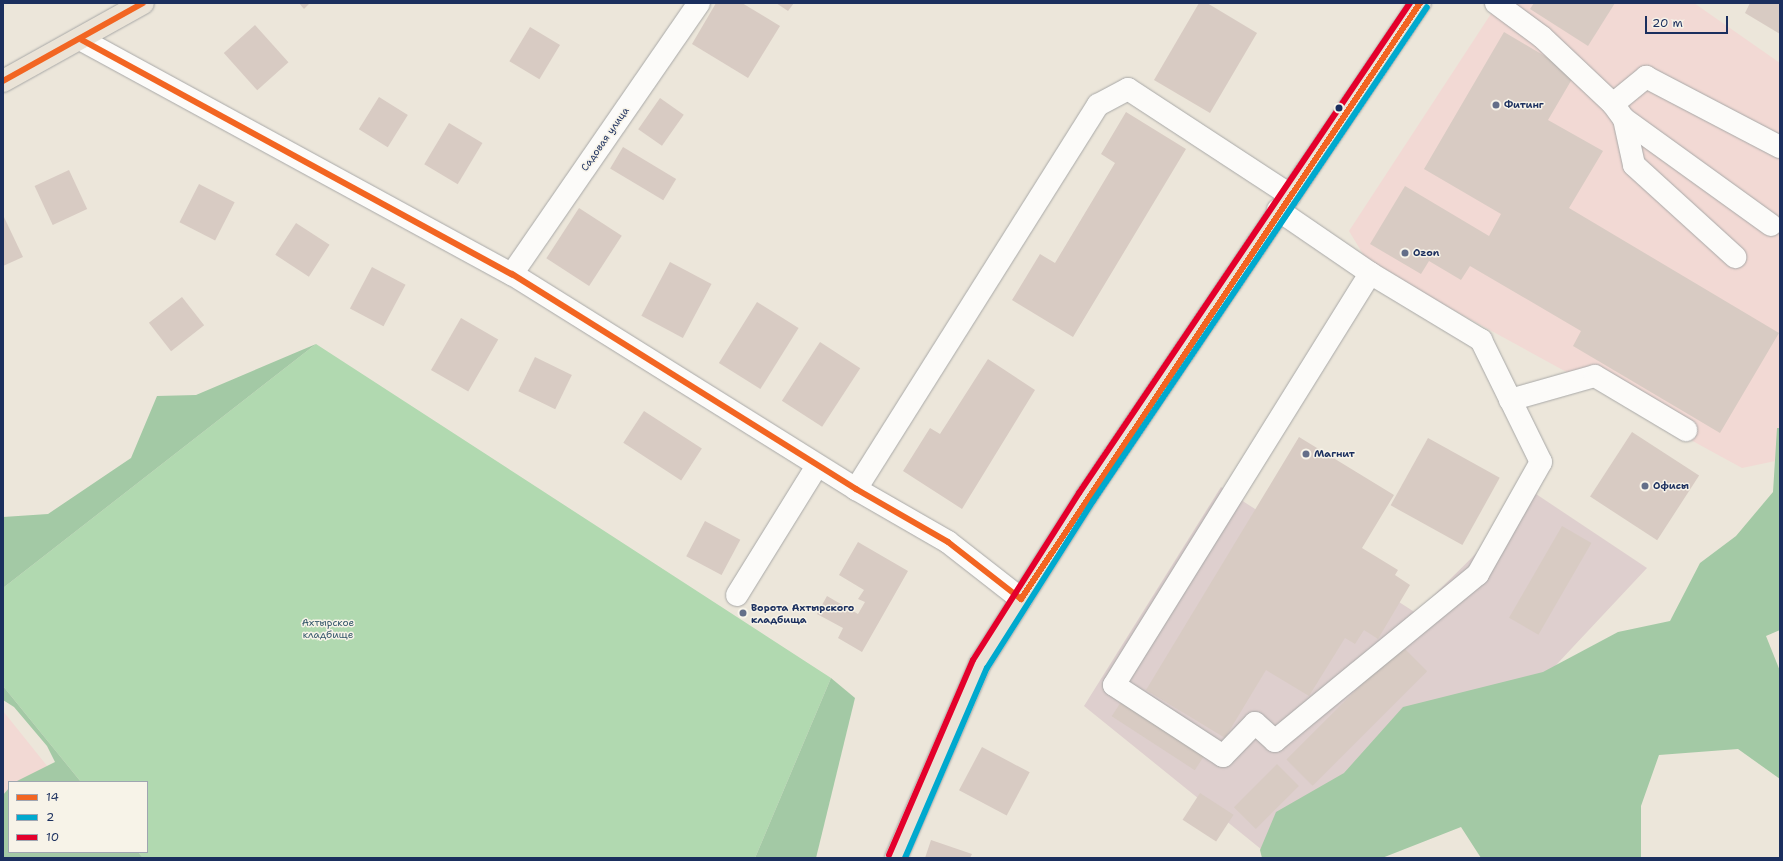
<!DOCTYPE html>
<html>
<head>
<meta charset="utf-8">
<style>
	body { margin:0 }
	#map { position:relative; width:1783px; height:861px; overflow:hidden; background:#ece6da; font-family:"Shantell Sans",sans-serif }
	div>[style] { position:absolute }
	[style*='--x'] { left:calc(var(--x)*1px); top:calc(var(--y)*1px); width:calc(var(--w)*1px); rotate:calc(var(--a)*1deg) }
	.built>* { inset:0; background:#f2d9d4 }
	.industrial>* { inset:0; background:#decfce }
	.green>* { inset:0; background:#b1d9b0 }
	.forest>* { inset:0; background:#a3c9a5 }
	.building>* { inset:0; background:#d8cbc3; transform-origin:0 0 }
	.roads { filter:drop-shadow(0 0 1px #a8a8a7) drop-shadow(0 0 1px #a8a8a7) }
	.minor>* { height:22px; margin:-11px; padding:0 11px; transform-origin:11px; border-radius:11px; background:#fcfbf9 }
	.major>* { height:22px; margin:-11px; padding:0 11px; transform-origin:11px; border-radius:11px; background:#eae3d7 }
	.bus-1>* { height:6px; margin:-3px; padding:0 3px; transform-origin:3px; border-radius:3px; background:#f26522 }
	.bus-2>* { height:6px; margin:-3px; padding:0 3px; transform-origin:3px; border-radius:3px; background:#00a9ce }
	.bus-3>* { height:6px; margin:-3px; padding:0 3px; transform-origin:3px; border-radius:3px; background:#e4002b }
	.dots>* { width:11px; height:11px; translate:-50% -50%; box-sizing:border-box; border:2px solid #f7f3e8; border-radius:50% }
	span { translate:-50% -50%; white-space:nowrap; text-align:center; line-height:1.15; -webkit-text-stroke:3px #f7f3e8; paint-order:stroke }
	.poi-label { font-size:10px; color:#1b2f5e; font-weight:700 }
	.left { translate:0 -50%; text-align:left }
	.street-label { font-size:10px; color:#1b2f5e }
	.park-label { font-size:10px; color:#34576a }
	.frame { position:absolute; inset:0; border:4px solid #1b2f5e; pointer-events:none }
	.legend { position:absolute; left:8px; top:781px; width:140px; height:72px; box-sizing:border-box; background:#f7f3e8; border:1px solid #9fa5b1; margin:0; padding:5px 7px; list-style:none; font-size:12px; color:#1b2f5e }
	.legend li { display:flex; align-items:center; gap:8px; height:20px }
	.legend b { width:20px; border:1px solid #9fa5b1 }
	.scale { position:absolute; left:1645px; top:16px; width:83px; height:18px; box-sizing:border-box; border:2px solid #1b2f5e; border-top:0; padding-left:5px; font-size:12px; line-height:14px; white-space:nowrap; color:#1b2f5e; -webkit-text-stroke:3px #f7f3e8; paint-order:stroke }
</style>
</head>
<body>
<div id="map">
	<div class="built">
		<div style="clip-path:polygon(1498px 3px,1694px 3px,1780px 63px,1780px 460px,1742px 468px,1369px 264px,1349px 231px)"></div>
		<div style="clip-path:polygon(3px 711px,60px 782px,9px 782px,9px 852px,3px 858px)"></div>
	</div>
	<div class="industrial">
		<div style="clip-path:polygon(1221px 487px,1416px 613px,1536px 494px,1647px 568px,1375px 858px,1272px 858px,1084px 706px)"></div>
	</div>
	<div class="green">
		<div style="clip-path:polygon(316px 344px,831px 678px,755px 858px,143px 858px,138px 852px,147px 852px,147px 782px,81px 782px,3px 686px,3px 588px)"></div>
	</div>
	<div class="forest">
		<div style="clip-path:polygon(316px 344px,3px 588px,3px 517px,48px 514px,131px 458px,157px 396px,196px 395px)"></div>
		<div style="clip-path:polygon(1777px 428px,1780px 428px,1780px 630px,1766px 636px,1780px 671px,1780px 779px,1738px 749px,1659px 755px,1641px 806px,1641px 858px,1481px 858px,1461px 827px,1382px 858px,1262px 858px,1260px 850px,1276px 812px,1344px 773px,1403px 707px,1543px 672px,1618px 632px,1670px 621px,1700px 563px,1736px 536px,1773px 492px)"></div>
		<div style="clip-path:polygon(831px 678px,855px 698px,816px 858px,755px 858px)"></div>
		<div style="clip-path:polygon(3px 686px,81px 782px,15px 782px,55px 762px,47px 746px,14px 707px,3px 700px)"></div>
		<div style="clip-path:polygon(9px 788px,9px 852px,138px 852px,143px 858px,3px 858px,3px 795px)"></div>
	</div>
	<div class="building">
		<div style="clip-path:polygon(299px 3px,310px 3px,304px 9px)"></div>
		<div style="clip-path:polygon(716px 3px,742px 3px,780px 26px,748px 78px,692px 44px)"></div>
		<div style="clip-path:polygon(776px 3px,794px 3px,788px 11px)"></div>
		<div style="clip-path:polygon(1199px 3px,1207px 3px,1257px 33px,1210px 113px,1154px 80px)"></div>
		<div style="clip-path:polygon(1534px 3px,1615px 3px,1588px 46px,1530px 9px)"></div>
		<div style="clip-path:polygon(1750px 3px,1780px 3px,1780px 34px,1745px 13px)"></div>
		<div style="left:255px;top:25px;width:50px;height:42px;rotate:48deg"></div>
		<div style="left:530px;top:27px;width:35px;height:40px;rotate:31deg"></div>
		<div style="clip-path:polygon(1504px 32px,1575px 74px,1548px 120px,1603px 151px,1569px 208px,1779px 333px,1720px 433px,1573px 346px,1581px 331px,1470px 266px,1461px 280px,1429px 261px,1421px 274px,1370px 244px,1405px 186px,1489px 236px,1501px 214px,1424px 169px)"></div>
		<div style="left:379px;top:97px;width:34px;height:38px;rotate:32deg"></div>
		<div style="left:660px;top:98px;width:29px;height:38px;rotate:35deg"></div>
		<div style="clip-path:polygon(1126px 112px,1186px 149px,1073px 337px,1012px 300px,1040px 254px,1055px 263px,1115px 163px,1101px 154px)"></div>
		<div style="left:449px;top:123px;width:39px;height:48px;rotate:31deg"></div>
		<div style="left:623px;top:147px;width:62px;height:25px;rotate:31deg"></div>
		<div style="left:69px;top:170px;width:43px;height:38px;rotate:65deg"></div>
		<div style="left:199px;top:184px;width:40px;height:43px;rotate:27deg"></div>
		<div style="left:579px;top:208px;width:51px;height:60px;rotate:33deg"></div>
		<div style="clip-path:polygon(3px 215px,23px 257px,3px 266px)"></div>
		<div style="left:296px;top:223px;width:40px;height:38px;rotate:33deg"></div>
		<div style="left:670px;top:262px;width:47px;height:61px;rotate:28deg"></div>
		<div style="left:372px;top:267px;width:38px;height:47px;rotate:28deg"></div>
		<div style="left:182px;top:297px;width:36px;height:42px;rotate:52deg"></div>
		<div style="left:757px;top:302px;width:49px;height:72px;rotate:32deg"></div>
		<div style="left:461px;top:318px;width:43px;height:60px;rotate:30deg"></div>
		<div style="left:820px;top:342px;width:48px;height:70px;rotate:33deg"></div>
		<div style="left:535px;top:357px;width:41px;height:38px;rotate:26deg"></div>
		<div style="clip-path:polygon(988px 359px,1035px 390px,962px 509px,903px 471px,930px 428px,940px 434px)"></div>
		<div style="left:644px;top:411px;width:69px;height:38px;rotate:33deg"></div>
		<div style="left:1632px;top:432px;width:80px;height:77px;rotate:33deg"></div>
		<div style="clip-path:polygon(1299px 437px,1394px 495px,1362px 548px,1398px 570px,1395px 575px,1410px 585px,1378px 639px,1364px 630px,1355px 644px,1345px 638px,1309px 696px,1266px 670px,1225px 738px,1146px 690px)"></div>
		<div style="left:1428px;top:438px;width:82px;height:77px;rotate:29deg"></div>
		<div style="left:705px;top:521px;width:40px;height:40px;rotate:28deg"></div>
		<div style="left:1562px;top:526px;width:34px;height:106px;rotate:30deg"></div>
		<div style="clip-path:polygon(858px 542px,908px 571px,862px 652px,838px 638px,843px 628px,817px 614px,827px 596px,858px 614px,865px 602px,858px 599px,864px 590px,839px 575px)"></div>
		<div style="left:1401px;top:645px;width:37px;height:162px;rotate:45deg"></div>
		<div style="left:1121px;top:702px;width:99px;height:17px;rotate:33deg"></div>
		<div style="left:982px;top:747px;width:54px;height:49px;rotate:28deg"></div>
		<div style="left:1277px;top:764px;width:31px;height:61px;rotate:45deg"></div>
		<div style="left:1200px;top:793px;width:40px;height:32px;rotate:33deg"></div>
		<div style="clip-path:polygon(931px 840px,972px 854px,970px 858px,925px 858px)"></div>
	</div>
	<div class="roads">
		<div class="minor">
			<div style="--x:1496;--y:3;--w:57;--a:36.5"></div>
			<div style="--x:1542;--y:37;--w:98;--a:43.3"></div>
			<div style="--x:1613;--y:104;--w:19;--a:54"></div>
			<div style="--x:1624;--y:119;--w:47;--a:77.7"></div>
			<div style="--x:1634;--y:165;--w:137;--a:42.3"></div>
			<div style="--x:82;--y:40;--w:490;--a:28.6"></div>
			<div style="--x:512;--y:274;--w:406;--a:32"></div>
			<div style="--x:856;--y:489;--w:106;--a:29.9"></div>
			<div style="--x:948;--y:542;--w:93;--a:38"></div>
			<div style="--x:1613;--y:104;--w:43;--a:-39.3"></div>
			<div style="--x:1646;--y:77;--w:151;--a:27.6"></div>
			<div style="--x:1624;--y:119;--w:181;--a:35.8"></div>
			<div style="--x:1278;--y:210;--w:112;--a:34.4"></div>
			<div style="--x:1370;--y:273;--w:130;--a:31.1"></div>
			<div style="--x:1481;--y:340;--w:136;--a:63.8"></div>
			<div style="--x:1541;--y:462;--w:129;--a:119.4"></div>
			<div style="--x:1478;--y:574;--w:263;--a:140.6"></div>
			<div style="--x:1275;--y:741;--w:27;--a:-138"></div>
			<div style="--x:1255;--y:723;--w:46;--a:134.1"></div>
			<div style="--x:1223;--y:756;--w:130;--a:-146.9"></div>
			<div style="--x:1114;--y:685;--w:485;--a:-58.1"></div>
			<div style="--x:512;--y:274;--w:329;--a:-55.4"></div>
			<div style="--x:1510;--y:400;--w:88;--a:-15.8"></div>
			<div style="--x:1595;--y:376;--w:106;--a:30.7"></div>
			<div style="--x:856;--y:489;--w:454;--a:-57.8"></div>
			<div style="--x:1098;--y:105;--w:34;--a:-28"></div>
			<div style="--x:1128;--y:89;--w:194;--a:33.2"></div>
			<div style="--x:737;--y:595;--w:152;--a:-58.2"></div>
		</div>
		<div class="major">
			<div style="--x:3;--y:81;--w:160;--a:-29.1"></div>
			<div style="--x:896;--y:858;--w:211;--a:-66.6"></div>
			<div style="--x:980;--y:664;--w:198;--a:-57.6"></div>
			<div style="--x:1086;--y:497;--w:596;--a:-55.94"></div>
		</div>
	</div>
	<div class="bus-1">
		<div style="--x:82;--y:40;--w:490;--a:28.6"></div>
		<div style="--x:512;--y:274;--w:406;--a:32"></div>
		<div style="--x:856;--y:489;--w:106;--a:29.9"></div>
		<div style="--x:948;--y:542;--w:93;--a:38"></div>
		<div style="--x:1021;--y:599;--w:717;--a:-56.2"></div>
		<div style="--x:3;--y:81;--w:160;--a:-29.1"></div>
	</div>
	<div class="bus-2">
		<div style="--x:905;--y:858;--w:207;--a:-66.7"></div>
		<div style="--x:987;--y:668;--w:198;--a:-57.6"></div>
		<div style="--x:1093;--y:501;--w:596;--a:-55.94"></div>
	</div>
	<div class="bus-3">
		<div style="--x:889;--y:855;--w:212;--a:-66.7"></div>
		<div style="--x:973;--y:660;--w:198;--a:-57.6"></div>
		<div style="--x:1079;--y:493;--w:591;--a:-55.96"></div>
	</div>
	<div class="dots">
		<div style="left:1496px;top:105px;background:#646f89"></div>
		<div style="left:1339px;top:108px;background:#1b2f5e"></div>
		<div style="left:1405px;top:253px;background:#646f89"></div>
		<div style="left:1306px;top:454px;background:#646f89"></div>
		<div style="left:1645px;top:486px;background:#646f89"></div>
		<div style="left:743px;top:613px;background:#646f89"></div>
	</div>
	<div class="poi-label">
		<span class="left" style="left:1504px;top:105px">Фитинг</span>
		<span class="left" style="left:1413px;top:253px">Ozon</span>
		<span class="left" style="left:1314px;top:454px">Магнит</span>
		<span class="left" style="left:1653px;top:486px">Офисы</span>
		<span class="left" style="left:751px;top:613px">Ворота Ахтырского<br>кладбища</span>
	</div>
	<div class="street-label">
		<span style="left:605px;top:139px;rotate:-55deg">Садовая улица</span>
	</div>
	<div class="park-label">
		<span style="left:328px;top:628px">Ахтырское<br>кладбище</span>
	</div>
	<div class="frame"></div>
	<ul class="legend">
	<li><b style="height:5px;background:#f26522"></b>14</li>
	<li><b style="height:5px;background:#00a9ce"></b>2</li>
	<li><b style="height:5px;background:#e4002b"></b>10</li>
	</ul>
	<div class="scale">20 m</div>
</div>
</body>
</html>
